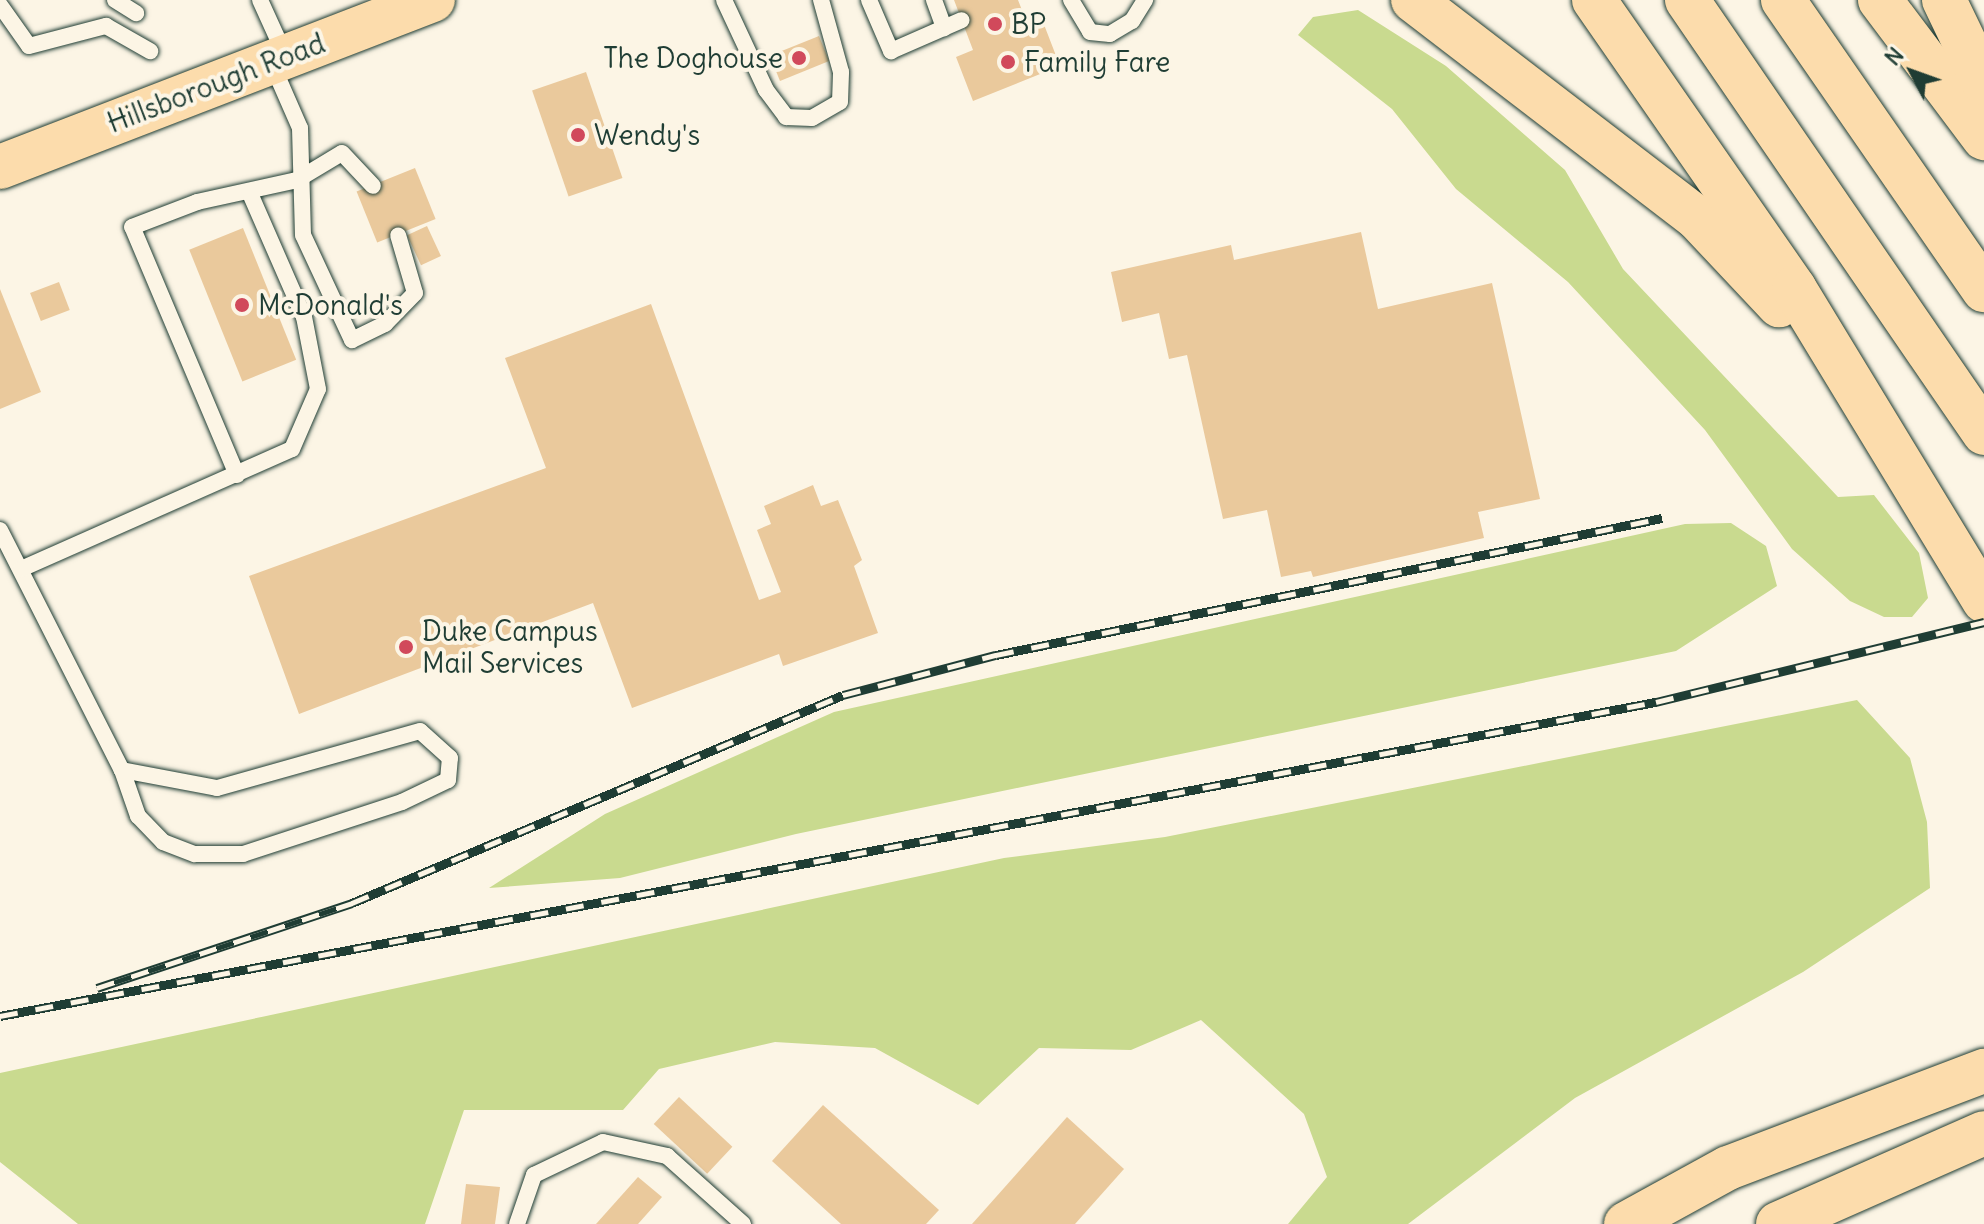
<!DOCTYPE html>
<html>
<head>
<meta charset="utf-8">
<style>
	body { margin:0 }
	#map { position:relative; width:1984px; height:1224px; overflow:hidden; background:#fcf5e5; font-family:Delius,sans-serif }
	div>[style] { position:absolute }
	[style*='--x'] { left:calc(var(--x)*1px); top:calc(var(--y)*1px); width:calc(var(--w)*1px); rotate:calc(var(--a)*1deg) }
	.green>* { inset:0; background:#c9da8f }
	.building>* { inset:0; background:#eac99c; transform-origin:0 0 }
	.roads { filter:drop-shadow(0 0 2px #1f3d34) drop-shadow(0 0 2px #1f3d34) }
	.lane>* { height:16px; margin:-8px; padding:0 8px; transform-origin:8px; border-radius:8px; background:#fcf5e5 }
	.primary>* { height:44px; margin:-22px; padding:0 22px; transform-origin:22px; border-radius:22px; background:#fcdcac }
	.highway>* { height:44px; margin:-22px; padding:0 22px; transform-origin:22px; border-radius:22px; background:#fcdcac }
	.rail>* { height:9px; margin-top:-4.5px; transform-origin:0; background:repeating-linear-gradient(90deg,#fcf5e5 0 18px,#1f3d34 0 36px); box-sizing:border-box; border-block:2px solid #1f3d34 }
	.dots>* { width:22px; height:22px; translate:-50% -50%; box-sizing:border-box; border:4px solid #fcf5e5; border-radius:50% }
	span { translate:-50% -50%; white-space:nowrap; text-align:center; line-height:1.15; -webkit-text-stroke:8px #fcf5e5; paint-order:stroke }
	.poi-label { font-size:28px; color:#1f3d34 }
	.left { translate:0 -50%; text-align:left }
	.right { translate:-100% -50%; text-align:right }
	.street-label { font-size:28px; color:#1f3d34 }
	.north { position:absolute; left:1872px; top:32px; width:80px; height:80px; -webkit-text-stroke:6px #fcf5e5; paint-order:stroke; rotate:311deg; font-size:22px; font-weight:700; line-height:32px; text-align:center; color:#1f3d34 }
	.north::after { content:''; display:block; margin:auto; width:28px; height:36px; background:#1f3d34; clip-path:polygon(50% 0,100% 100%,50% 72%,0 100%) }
</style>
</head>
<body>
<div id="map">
	<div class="green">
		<div style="clip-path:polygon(1358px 10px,1446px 66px,1565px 170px,1623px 269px,1838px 497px,1874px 495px,1919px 553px,1928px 598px,1912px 617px,1884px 617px,1850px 601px,1792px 549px,1705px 430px,1568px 282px,1456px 189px,1392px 109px,1298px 35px,1313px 17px)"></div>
		<div style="clip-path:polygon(1731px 523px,1766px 546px,1777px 586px,1676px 651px,796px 834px,620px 878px,489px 888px,605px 814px,834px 712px,1685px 524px)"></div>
		<div style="clip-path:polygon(1857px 700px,1910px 758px,1927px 822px,1930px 888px,1803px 972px,1575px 1098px,1408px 1224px,1288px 1224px,1327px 1177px,1304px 1114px,1201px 1020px,1131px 1050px,1039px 1048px,978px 1105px,875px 1048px,775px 1042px,659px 1069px,623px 1110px,464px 1110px,425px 1224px,78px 1224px,0 1162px,0 1073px,1004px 858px,1165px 837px)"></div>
	</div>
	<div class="building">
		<div style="clip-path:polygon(954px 0,1018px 0,1029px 28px,1043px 22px,1060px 66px,973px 101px,956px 57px,973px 50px)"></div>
		<div style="left:819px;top:36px;width:27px;height:53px;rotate:68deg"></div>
		<div style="left:586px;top:72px;width:112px;height:57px;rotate:71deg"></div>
		<div style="left:415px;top:168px;width:55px;height:63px;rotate:68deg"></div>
		<div style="left:427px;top:226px;width:33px;height:22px;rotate:65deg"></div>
		<div style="left:243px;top:228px;width:142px;height:58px;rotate:68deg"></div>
		<div style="clip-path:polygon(1361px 232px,1378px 309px,1492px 283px,1540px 499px,1478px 512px,1484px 538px,1313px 577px,1311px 571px,1281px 577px,1267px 510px,1223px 519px,1187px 355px,1169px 359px,1159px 313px,1122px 322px,1111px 272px,1231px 245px,1234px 260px)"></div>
		<div style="left:59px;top:282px;width:30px;height:31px;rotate:69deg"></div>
		<div style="clip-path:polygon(0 289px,41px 392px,0 409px)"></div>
		<div style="clip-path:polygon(651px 304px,759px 600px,781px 592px,757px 530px,771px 524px,764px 506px,813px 485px,821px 506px,838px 500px,862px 560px,854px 566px,878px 633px,783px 666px,779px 654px,632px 708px,593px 603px,299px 714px,249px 576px,546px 468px,505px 358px)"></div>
		<div style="left:679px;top:1097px;width:73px;height:37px;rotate:43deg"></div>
		<div style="clip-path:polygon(823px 1105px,939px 1210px,926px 1224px,841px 1224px,772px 1161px)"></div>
		<div style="clip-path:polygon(1067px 1117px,1124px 1169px,1075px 1224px,972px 1224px)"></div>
		<div style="clip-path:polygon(638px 1177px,662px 1197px,638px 1224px,596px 1224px)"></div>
		<div style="clip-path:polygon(466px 1184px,500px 1187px,495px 1224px,461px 1224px)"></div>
	</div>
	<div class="roads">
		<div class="lane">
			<div style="--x:115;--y:0;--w:25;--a:32"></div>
			<div style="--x:260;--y:0;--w:60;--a:65.6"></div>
			<div style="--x:724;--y:0;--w:99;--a:65"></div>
			<div style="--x:766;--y:90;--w:34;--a:53"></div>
			<div style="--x:786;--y:117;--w:26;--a:2"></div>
			<div style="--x:812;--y:118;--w:32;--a:-30"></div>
			<div style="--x:840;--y:102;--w:30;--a:-88"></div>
			<div style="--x:841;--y:72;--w:75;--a:-105.5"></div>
			<div style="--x:869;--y:0;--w:56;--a:66.7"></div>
			<div style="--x:891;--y:51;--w:77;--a:-23.6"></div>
			<div style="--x:934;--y:0;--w:30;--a:70"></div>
			<div style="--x:1071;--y:0;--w:37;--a:59"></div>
			<div style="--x:1090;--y:32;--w:20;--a:6"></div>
			<div style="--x:1110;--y:34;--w:26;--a:-31"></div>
			<div style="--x:1132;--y:21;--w:25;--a:-58"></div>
			<div style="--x:0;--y:5;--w:50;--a:54.7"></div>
			<div style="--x:29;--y:46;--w:80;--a:-14.6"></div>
			<div style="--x:106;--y:26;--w:51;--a:29.6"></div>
			<div style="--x:272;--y:64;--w:70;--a:66.4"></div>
			<div style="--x:300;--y:128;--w:107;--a:88.4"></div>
			<div style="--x:303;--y:235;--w:116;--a:65"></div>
			<div style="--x:352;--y:340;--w:37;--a:-26"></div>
			<div style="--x:385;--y:324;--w:43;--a:-45.9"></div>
			<div style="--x:415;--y:293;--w:60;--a:-106.3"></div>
			<div style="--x:237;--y:475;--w:269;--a:-112.9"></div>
			<div style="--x:132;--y:227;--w:70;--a:-21"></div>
			<div style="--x:197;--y:202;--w:102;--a:-12.4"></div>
			<div style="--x:297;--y:180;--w:52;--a:-31"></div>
			<div style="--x:342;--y:153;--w:45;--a:46.8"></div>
			<div style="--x:0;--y:530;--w:269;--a:63.1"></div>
			<div style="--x:122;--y:770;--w:49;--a:70.8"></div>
			<div style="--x:138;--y:816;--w:36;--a:46"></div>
			<div style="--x:163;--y:842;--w:34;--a:21"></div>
			<div style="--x:195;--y:854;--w:48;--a:0"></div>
			<div style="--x:243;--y:854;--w:167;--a:-18.1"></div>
			<div style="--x:402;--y:802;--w:51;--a:-25.6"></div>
			<div style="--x:448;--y:780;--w:22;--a:-85"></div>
			<div style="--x:450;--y:758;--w:40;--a:-138"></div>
			<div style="--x:420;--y:731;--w:211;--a:164.3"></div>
			<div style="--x:217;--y:788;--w:97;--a:-169.3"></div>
			<div style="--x:21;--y:569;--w:296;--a:-23.9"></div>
			<div style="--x:292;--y:449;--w:65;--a:-66.6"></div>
			<div style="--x:318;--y:389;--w:73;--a:-101"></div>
			<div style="--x:304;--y:317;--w:137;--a:-113.6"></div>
			<div style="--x:517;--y:1224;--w:52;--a:-70.9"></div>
			<div style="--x:534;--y:1175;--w:76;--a:-25.6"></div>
			<div style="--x:603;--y:1142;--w:66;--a:12.3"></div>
			<div style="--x:667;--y:1156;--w:102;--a:41.8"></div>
		</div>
		<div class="primary">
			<div style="--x:0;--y:167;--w:464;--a:-21.1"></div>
		</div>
		<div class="highway">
			<div style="--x:1413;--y:0;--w:358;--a:37.5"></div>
			<div style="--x:1697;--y:218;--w:120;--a:46.7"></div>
			<div style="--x:1594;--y:0;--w:351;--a:55.2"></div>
			<div style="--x:1794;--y:288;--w:366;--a:58.7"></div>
			<div style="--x:1687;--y:0;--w:525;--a:55.55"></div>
			<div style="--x:1783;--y:0;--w:353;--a:55.3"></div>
			<div style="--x:1880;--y:0;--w:173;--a:53"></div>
			<div style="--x:1944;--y:0;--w:92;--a:64.3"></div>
			<div style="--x:1626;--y:1224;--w:116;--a:-28.8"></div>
			<div style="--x:1728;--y:1168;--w:274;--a:-20.8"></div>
			<div style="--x:1778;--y:1224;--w:225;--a:-23.8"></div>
		</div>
	</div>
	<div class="rail">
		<div style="--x:97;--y:988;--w:269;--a:-18.4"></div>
		<div style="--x:352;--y:903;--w:533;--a:-22.96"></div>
		<div style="--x:843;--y:695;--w:158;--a:-14.7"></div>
		<div style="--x:996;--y:655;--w:680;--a:-11.62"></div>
		<div style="--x:0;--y:1016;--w:1686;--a:-10.74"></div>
		<div style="--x:1656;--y:702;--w:338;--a:-13.7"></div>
	</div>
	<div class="dots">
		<div style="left:995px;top:24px;background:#d1495b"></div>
		<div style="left:799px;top:58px;background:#d1495b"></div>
		<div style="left:1008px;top:62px;background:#d1495b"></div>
		<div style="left:578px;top:135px;background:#d1495b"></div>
		<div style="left:242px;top:305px;background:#d1495b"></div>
		<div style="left:406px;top:647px;background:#d1495b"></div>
	</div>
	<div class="poi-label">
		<span class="left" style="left:1011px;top:24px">BP</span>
		<span class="right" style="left:783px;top:58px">The Doghouse</span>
		<span class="left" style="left:1024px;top:62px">Family Fare</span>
		<span class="left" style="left:594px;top:135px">Wendy's</span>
		<span class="left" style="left:258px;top:305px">McDonald's</span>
		<span class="left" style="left:422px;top:647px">Duke Campus<br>Mail Services</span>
	</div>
	<div class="street-label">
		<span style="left:216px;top:83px;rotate:-21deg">Hillsborough Road</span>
	</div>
	<div class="north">N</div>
</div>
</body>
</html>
